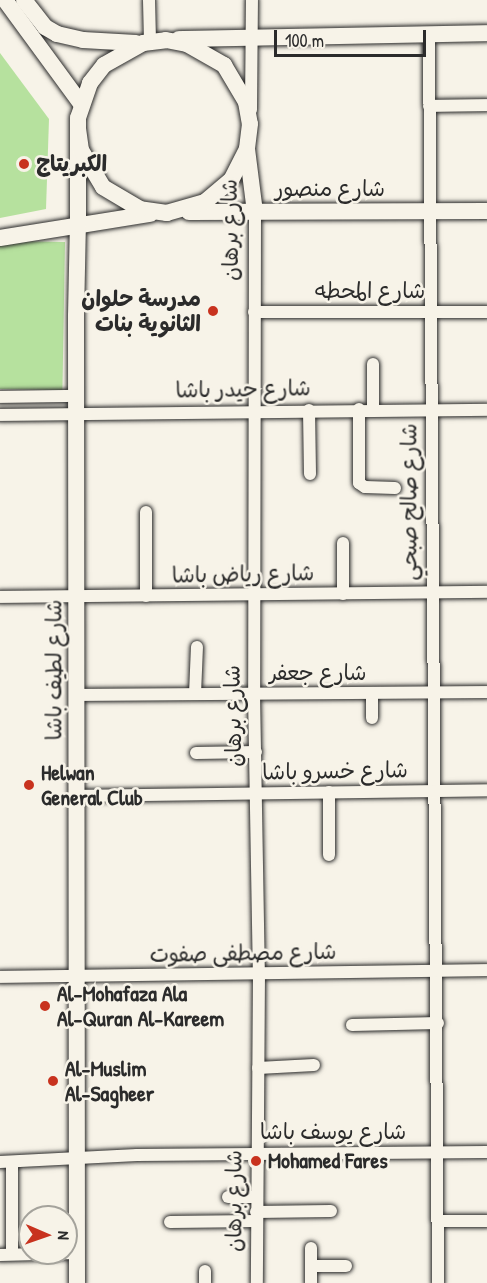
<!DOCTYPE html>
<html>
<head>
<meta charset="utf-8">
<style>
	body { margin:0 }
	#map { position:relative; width:487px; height:1283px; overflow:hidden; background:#f7f3e8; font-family:"Patrick Hand","Playpen Sans Arabic",sans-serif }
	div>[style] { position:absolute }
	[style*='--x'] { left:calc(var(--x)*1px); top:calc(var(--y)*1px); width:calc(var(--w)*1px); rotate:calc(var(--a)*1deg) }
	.green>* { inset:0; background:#b6e19e; transform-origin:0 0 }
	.roads { filter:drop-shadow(0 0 2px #2b2b2b) drop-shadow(0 0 2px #2b2b2b) }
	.street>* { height:12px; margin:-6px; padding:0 6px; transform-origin:6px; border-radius:6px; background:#f7f3e8 }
	.secondary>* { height:16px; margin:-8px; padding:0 8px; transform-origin:8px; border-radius:8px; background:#f7f3e8 }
	.dots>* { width:16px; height:16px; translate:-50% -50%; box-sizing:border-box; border:3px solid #f7f3e8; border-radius:50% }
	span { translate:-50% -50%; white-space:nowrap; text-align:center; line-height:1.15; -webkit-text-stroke:5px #f7f3e8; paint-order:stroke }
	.poi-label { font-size:22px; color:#2b2b2b; font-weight:700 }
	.left { translate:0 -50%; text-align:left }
	.right { translate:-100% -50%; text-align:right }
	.street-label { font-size:22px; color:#2b2b2b }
	.north { position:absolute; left:18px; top:1205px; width:60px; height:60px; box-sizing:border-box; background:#f7f3e8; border:2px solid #a5a39c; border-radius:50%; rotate:92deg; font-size:16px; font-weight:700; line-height:24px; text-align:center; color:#2b2b2b }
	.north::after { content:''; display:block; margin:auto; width:21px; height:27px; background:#c8321e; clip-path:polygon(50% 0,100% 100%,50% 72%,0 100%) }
	.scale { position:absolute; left:274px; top:30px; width:152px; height:27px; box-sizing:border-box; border:3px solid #2b2b2b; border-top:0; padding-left:8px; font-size:18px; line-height:21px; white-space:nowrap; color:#2b2b2b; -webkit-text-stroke:4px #f7f3e8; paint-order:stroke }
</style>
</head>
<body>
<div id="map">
	<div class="green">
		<div style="clip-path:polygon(0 53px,49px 119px,46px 209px,0 218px)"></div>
		<div style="left:65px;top:242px;width:148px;height:66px;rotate:91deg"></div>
	</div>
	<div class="roads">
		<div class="street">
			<div style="--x:149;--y:0;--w:41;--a:88.6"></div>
			<div style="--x:429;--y:33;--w:1250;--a:89.59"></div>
			<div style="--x:429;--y:106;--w:58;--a:-1"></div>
			<div style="--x:251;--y:110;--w:110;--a:-89.5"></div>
			<div style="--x:255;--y:212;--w:482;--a:90.1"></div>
			<div style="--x:254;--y:694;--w:279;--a:89"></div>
			<div style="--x:259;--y:973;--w:310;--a:90.4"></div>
			<div style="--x:254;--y:312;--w:233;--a:0"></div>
			<div style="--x:0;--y:397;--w:76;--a:-0.8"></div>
			<div style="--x:359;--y:409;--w:74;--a:90"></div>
			<div style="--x:359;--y:483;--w:7;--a:34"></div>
			<div style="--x:365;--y:487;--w:30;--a:2"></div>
			<div style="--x:373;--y:409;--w:45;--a:-90"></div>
			<div style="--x:309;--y:410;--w:64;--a:89.1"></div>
			<div style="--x:0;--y:415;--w:487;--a:-0.6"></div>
			<div style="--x:146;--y:512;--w:84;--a:90"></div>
			<div style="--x:343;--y:543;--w:51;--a:90"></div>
			<div style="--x:0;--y:597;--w:487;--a:-0.6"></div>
			<div style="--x:372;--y:693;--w:25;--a:90"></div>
			<div style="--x:195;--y:694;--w:47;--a:-87.6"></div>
			<div style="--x:76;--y:695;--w:411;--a:-0.4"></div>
			<div style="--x:196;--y:753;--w:60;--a:-1"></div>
			<div style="--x:76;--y:796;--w:411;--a:-0.8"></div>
			<div style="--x:329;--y:855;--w:63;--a:-90"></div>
			<div style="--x:0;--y:977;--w:487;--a:-0.8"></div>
			<div style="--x:352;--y:1025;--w:86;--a:-1.3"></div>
			<div style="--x:258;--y:1068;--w:56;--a:-3.1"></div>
			<div style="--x:0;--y:1162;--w:137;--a:-2.9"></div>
			<div style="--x:137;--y:1155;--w:350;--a:-0.5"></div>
			<div style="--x:12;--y:1162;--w:92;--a:90"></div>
			<div style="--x:228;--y:1197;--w:28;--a:0"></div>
			<div style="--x:256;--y:1212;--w:75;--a:-0.8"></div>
			<div style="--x:438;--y:1221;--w:49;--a:0"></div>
			<div style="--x:170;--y:1222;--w:86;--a:-0.7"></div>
			<div style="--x:311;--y:1248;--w:35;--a:90"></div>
			<div style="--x:0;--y:1255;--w:76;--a:-1.5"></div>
			<div style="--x:311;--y:1266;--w:35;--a:0"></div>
			<div style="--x:205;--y:1283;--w:12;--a:-90"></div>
		</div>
		<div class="secondary">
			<div style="--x:5;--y:0;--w:129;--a:53.8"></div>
			<div style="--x:24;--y:0;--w:34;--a:52"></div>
			<div style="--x:45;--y:27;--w:14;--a:30"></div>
			<div style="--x:57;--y:34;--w:27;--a:13"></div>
			<div style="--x:83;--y:40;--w:53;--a:3.2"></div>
			<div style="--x:179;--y:39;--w:308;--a:-1.1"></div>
			<div style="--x:247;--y:149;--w:64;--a:82.8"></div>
			<div style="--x:189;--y:212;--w:298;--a:-0.2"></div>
			<div style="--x:0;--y:238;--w:152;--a:-9.1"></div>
			<div style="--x:77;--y:1283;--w:967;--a:-90.06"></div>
			<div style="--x:76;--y:316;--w:92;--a:-88.8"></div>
			<div style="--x:78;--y:224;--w:106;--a:-90"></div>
			<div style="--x:78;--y:118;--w:37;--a:-71"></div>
			<div style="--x:90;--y:83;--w:23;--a:-52"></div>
			<div style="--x:104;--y:65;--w:45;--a:-29.4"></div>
			<div style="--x:143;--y:43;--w:23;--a:-7"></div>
			<div style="--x:166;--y:40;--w:21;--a:11"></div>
			<div style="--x:187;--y:44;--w:43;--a:29.6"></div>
			<div style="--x:224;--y:65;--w:43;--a:59.3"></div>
			<div style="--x:246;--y:102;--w:22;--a:80"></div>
			<div style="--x:250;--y:124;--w:25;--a:97"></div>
			<div style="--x:247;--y:149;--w:35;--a:117"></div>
			<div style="--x:231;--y:180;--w:34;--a:140"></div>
			<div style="--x:205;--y:202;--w:40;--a:164"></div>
			<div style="--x:167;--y:213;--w:27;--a:-172"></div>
			<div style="--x:140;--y:209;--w:43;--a:-149.3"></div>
			<div style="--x:103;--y:187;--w:43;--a:-120.7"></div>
			<div style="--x:81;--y:150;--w:21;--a:-98"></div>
		</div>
	</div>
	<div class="dots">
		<div style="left:24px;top:164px;background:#c8321e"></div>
		<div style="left:213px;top:311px;background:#c8321e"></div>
		<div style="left:29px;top:785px;background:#c8321e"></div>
		<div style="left:45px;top:1006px;background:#c8321e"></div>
		<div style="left:53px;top:1081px;background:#c8321e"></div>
		<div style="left:256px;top:1161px;background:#c8321e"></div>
	</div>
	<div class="poi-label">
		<span class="left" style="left:36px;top:164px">الكبريتاج</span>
		<span class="right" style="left:201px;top:311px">مدرسة حلوان<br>الثانوية بنات</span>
		<span class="left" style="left:41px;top:785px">Helwan<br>General Club</span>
		<span class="left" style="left:57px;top:1006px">Al-Mohafaza Ala<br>Al-Quran Al-Kareem</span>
		<span class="left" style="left:65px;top:1081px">Al-Muslim<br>Al-Sagheer</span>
		<span class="left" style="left:268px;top:1161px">Mohamed Fares</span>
	</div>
	<div class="street-label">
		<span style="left:330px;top:189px">شارع منصور</span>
		<span style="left:230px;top:230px;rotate:-91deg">شارع برهان</span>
		<span style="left:370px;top:291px">شارع المحطه</span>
		<span style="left:243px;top:389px;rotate:-1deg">شارع حيدر باشا</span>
		<span style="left:409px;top:502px;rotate:-90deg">شارع صالح صبحي</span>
		<span style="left:243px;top:574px;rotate:-1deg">شارع رياض باشا</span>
		<span style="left:54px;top:670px;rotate:-90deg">شارع لطيف باشا</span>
		<span style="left:318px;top:673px">شارع جعفر</span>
		<span style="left:233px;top:716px;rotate:-91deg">شارع برهان</span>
		<span style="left:335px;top:771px;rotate:-1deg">شارع خسرو باشا</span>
		<span style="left:243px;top:953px;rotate:-1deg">شارع مصطفى صفوت</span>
		<span style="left:333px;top:1132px">شارع يوسف باشا</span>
		<span style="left:234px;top:1201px;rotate:-90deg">شارع برهان</span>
	</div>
	<div class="north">N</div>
	<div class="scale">100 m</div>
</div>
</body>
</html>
